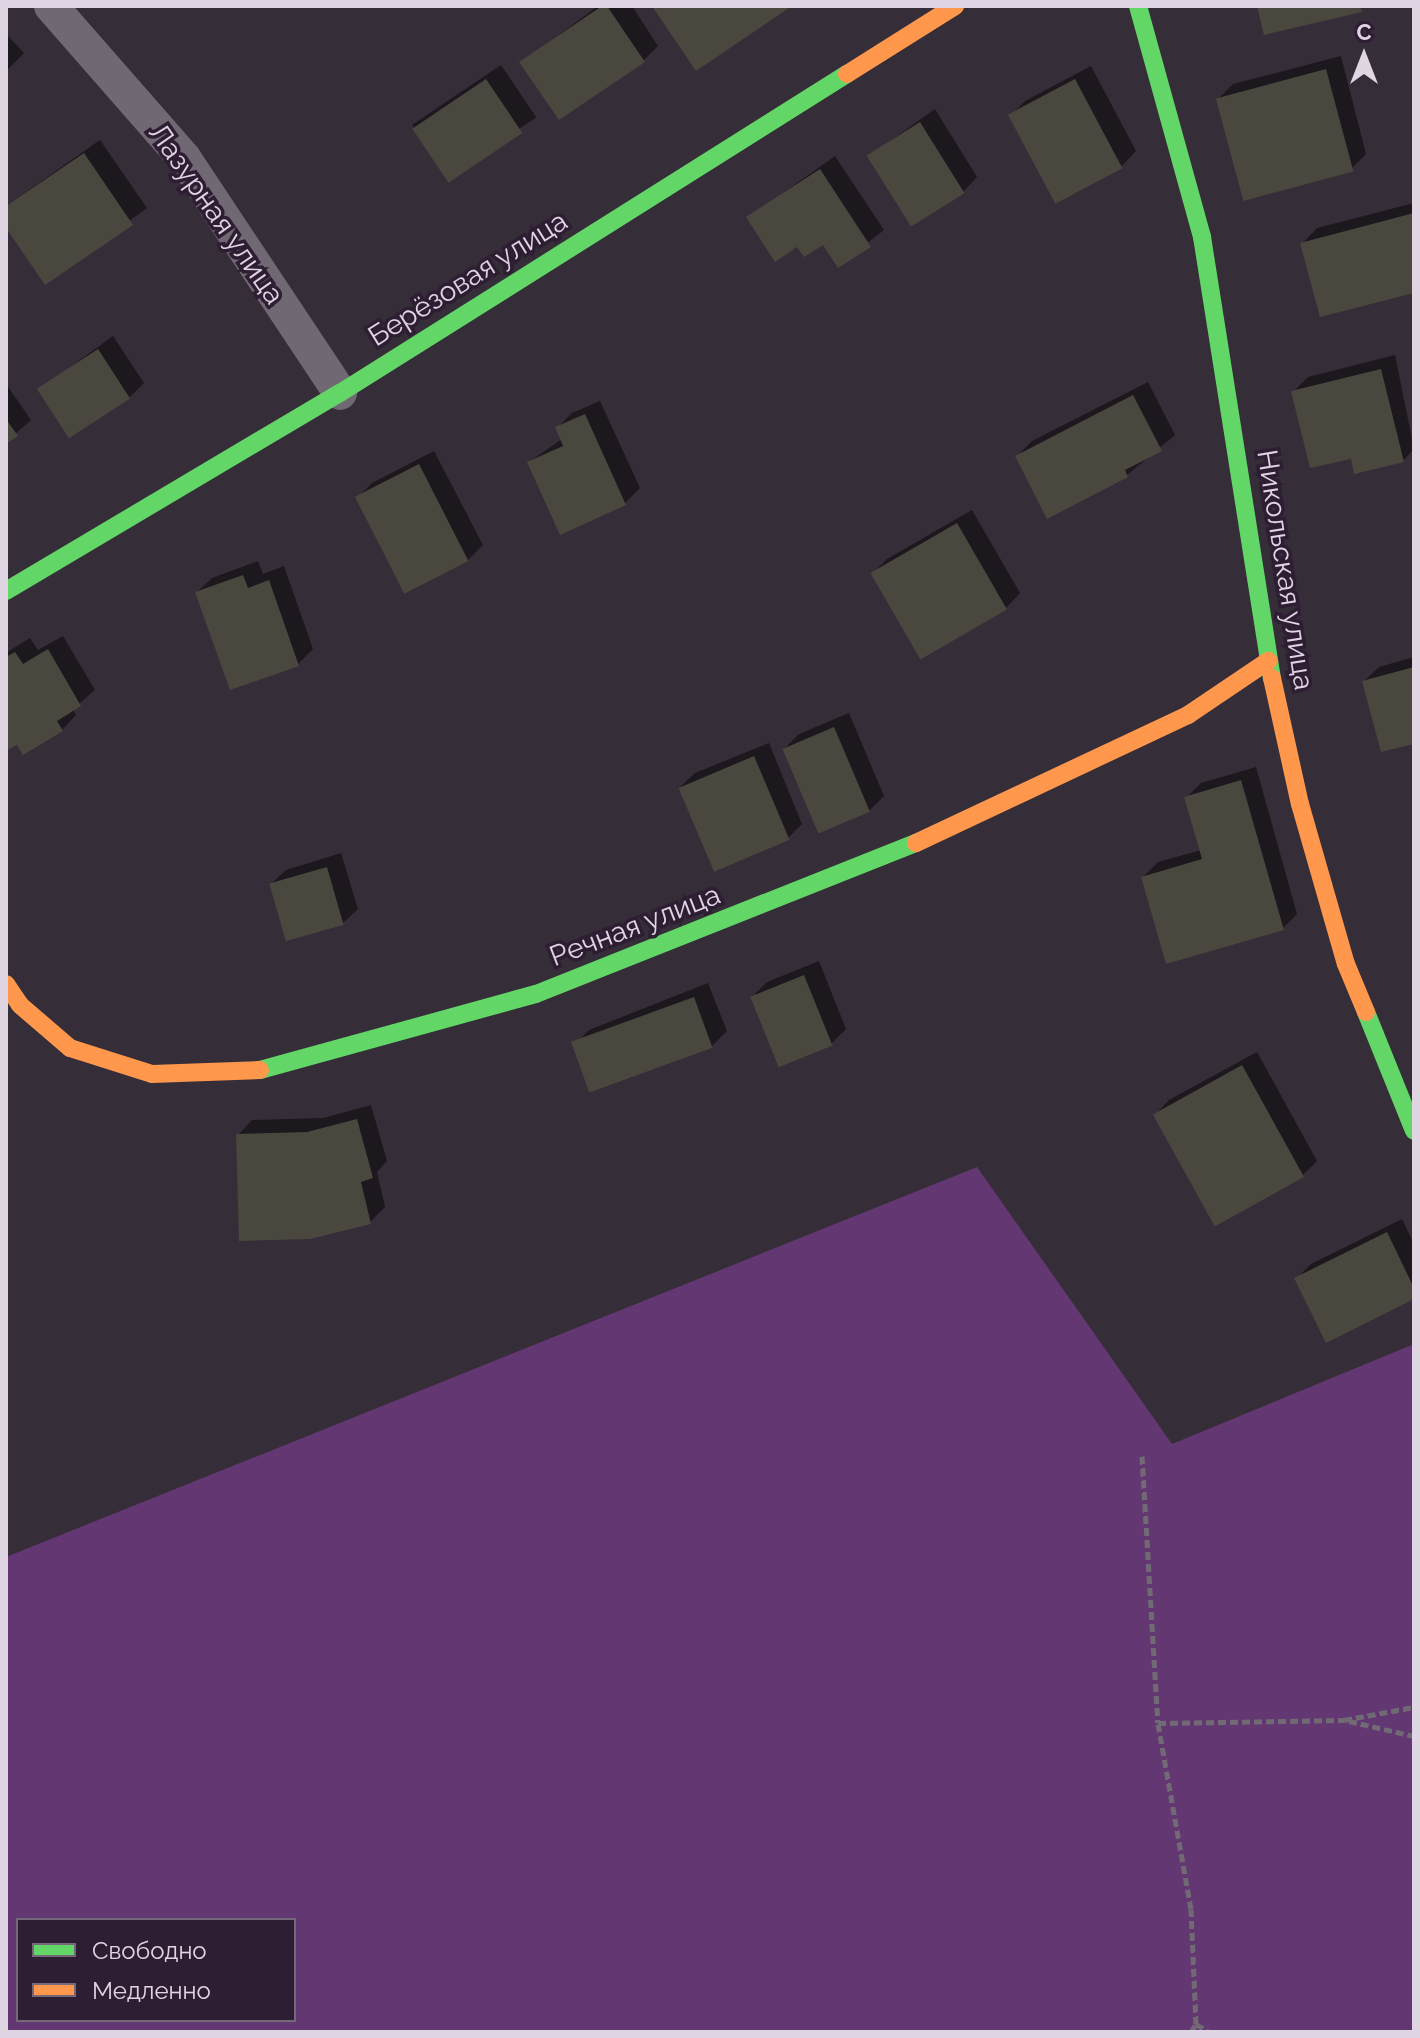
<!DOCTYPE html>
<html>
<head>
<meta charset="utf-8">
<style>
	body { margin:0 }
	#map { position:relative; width:1420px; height:2038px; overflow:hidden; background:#352d38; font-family:Raleway,sans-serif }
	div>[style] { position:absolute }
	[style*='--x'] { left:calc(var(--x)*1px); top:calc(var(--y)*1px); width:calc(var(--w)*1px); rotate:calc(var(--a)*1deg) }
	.green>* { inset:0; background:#633771 }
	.shadow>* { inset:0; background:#0007; transform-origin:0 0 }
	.building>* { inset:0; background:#4a473f; transform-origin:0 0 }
	.path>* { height:5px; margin-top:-2.5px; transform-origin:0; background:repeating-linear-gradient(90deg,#716a74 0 8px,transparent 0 12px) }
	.street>* { height:34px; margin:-17px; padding:0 17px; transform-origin:17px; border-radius:17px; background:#706872 }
	.fast>* { height:18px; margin:-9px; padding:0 9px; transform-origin:9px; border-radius:9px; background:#63d668 }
	.slow>* { height:18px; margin:-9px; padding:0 9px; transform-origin:9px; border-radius:9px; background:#ff974d }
	span { translate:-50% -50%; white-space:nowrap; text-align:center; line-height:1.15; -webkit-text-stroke:7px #2e1e33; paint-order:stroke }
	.street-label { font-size:28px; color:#e0d6e3 }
	.frame { position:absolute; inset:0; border:8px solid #e0d6e3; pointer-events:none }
	.legend { position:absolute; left:16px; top:1918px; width:280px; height:104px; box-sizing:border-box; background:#2e1e33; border:2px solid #756879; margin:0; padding:10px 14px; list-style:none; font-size:24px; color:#e0d6e3 }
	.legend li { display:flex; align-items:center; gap:16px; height:40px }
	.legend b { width:40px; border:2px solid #756879 }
	.north { position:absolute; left:1324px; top:16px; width:80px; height:80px; -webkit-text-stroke:6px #2e1e33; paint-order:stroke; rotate:0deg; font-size:22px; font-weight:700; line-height:32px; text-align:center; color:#e0d6e3 }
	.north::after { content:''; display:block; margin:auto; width:28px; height:36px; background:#e0d6e3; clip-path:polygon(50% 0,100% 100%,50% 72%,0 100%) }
</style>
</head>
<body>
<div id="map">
	<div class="green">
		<div style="clip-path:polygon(evenodd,977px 1167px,1172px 1444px,1414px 1344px,1414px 2032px,6px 2032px,6px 1557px,977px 1167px,18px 1920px,294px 1920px,294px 2020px,18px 2020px,18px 1920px)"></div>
	</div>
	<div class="shadow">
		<div style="clip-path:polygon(598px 6px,632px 6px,658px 46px,644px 60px,522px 62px)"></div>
		<div style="clip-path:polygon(6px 34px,24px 53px,6px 71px)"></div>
		<div style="clip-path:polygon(1341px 56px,1366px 154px,1351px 169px,1219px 98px,1233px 84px)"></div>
		<div style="left:501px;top:65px;width:63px;height:107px;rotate:56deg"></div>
		<div style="clip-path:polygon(1091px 66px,1136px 151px,1122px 166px,1010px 116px,1025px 101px)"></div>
		<div style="clip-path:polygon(935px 109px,977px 177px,963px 192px,869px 156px)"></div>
		<div style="clip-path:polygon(100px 140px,147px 208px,45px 282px,6px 225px,6px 206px)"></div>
		<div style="clip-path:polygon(835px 156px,884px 230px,839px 265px,823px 242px,798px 245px,748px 218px)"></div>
		<div style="clip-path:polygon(1414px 203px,1414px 291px,1303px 243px,1317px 228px)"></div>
		<div style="clip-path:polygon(113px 336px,144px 383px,129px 398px,40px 389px)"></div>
		<div style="clip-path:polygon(1395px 355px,1414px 449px,1403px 461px,1352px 457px,1293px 392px,1308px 377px)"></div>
		<div style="clip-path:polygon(1148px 382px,1175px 435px,1127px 475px,1017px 456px,1032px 441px)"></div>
		<div style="clip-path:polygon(6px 384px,31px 420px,6px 442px)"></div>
		<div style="clip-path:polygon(600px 401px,640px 488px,625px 503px,529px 462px,562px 439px,557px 428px,572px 413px)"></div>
		<div style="clip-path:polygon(434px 451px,483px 545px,468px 560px,357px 498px,372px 483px)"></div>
		<div style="clip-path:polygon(972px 510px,1020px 593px,1006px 608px,872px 574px,887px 559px)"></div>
		<div style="clip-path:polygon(258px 561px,263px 574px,284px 566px,313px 649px,298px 664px,197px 592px,212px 578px)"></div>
		<div style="clip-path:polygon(63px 636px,95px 690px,73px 709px,76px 715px,62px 730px,6px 749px,6px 653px,30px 638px,38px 650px)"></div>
		<div style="clip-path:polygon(1414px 657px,1414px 742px,1364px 681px,1379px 667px)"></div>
		<div style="clip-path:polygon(849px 713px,884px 796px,869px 811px,784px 749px,799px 734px)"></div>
		<div style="clip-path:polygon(769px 743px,802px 824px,788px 838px,680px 787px,695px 773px)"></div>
		<div style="clip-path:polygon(1256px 767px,1297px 914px,1282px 929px,1143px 877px,1158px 862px,1201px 850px,1186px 798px,1201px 783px)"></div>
		<div style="clip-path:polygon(341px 853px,358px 909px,343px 923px,271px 884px,286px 870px)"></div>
		<div style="clip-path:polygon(819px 961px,846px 1029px,831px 1044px,752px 997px,767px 982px)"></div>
		<div style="clip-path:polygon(708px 983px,727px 1031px,712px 1046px,574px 1045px,589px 1030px)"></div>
		<div style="clip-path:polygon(1257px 1052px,1317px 1161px,1302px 1176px,1155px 1115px,1169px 1100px)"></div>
		<div style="clip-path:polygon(371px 1105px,387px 1161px,377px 1172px,385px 1207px,370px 1222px,238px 1135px,252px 1120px,323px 1118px)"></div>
		<div style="clip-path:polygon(1402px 1219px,1414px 1244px,1414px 1297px,1296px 1279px,1311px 1264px)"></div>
	</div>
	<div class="building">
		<div style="clip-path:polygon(602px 6px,607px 6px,645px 62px,559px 120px,519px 62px)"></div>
		<div style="clip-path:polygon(652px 6px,792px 6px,696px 71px)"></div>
		<div style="clip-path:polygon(1257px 6px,1360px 6px,1362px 12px,1264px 35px)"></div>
		<div style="left:1326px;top:69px;width:106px;height:114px;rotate:75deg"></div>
		<div style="left:486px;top:79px;width:65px;height:89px;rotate:56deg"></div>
		<div style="left:1075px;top:79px;width:101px;height:76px;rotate:62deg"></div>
		<div style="left:920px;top:122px;width:84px;height:63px;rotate:58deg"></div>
		<div style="clip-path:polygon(84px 153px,133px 225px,45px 285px,6px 228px,6px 206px)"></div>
		<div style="clip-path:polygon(820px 169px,871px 247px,838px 268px,823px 245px,804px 257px,797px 247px,775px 262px,746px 217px)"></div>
		<div style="clip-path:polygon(1414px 213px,1414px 293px,1320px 317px,1300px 243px)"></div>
		<div style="left:98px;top:349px;width:59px;height:73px;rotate:57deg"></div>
		<div style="clip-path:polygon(1381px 369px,1404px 462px,1354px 474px,1351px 459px,1310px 468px,1291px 391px)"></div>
		<div style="clip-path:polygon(1133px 395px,1162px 451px,1125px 470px,1128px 477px,1047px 519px,1015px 456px)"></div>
		<div style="clip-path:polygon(585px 414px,626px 505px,560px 535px,527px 462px,563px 446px,555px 427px)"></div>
		<div style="clip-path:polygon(6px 419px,18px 436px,6px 444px)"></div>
		<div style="left:419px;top:464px;width:109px;height:72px;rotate:63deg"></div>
		<div style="left:957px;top:523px;width:100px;height:100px;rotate:60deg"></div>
		<div style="clip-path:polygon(243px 575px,248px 588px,269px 580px,299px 666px,230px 690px,195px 592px)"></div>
		<div style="clip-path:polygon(48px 649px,81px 706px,57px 721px,63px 731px,23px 755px,17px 745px,6px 751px,6px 657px,15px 652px,23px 664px)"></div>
		<div style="clip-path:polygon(1414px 667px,1414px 744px,1381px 752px,1362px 681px)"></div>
		<div style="left:834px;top:727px;width:92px;height:56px;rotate:67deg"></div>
		<div style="left:754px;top:756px;width:91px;height:82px;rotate:67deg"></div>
		<div style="clip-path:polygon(1241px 780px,1284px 930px,1166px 964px,1141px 877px,1202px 859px,1184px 797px)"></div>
		<div style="left:327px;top:867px;width:60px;height:60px;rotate:74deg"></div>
		<div style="left:804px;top:975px;width:76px;height:58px;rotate:68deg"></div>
		<div style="left:694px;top:997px;width:54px;height:131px;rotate:70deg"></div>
		<div style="left:1242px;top:1065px;width:128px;height:102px;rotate:61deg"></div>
		<div style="clip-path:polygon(357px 1119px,373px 1178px,361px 1182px,371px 1224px,310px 1239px,239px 1241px,236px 1134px,307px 1132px)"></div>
		<div style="clip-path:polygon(1387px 1232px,1414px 1288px,1414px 1299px,1326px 1343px,1294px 1278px)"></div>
	</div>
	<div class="path">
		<div style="--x:1142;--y:1456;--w:267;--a:86.6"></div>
		<div style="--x:1349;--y:1721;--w:67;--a:13"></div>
		<div style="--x:1196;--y:2024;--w:15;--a:32"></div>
		<div style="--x:1191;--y:2032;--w:9;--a:-58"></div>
		<div style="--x:1196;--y:2024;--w:115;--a:-92.5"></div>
		<div style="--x:1191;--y:1909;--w:189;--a:-100.1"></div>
		<div style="--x:1158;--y:1723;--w:186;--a:-0.9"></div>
		<div style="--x:1344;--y:1720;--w:71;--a:-10.5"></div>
	</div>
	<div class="street">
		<div style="--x:51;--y:6;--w:202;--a:48.8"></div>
		<div style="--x:184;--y:158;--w:282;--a:56.4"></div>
	</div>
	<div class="fast">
		<div style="--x:1138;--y:6;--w:240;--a:74.5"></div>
		<div style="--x:1202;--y:237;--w:447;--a:81"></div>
		<div style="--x:6;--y:591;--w:388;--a:-30.7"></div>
		<div style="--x:340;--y:393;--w:599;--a:-32.18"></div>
		<div style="--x:1366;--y:1012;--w:128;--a:68"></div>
		<div style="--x:260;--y:1070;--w:286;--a:-15.4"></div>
		<div style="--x:536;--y:994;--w:409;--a:-21.7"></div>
	</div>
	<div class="slow">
		<div style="--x:847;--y:74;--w:128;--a:-32.2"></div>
		<div style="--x:1272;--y:678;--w:129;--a:77.5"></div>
		<div style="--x:1300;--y:804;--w:166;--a:74"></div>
		<div style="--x:1346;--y:964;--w:52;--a:67.4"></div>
		<div style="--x:916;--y:843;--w:301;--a:-25.2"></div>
		<div style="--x:1188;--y:715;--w:97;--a:-34"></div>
		<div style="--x:6;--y:984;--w:25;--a:56"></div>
		<div style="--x:20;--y:1005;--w:66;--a:40.7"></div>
		<div style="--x:70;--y:1048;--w:86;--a:17.6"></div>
		<div style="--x:152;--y:1074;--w:108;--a:-2.1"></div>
	</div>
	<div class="street-label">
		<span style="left:216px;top:214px;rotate:55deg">Лазурная улица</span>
		<span style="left:468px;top:279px;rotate:-32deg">Берёзовая улица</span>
		<span style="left:1285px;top:570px;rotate:81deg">Никольская улица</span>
		<span style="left:635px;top:926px;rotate:-21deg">Речная улица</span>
	</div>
	<div class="frame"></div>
	<ul class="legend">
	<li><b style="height:10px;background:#63d668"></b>Свободно</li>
	<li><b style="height:10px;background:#ff974d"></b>Медленно</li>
	</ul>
	<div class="north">С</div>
</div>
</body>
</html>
